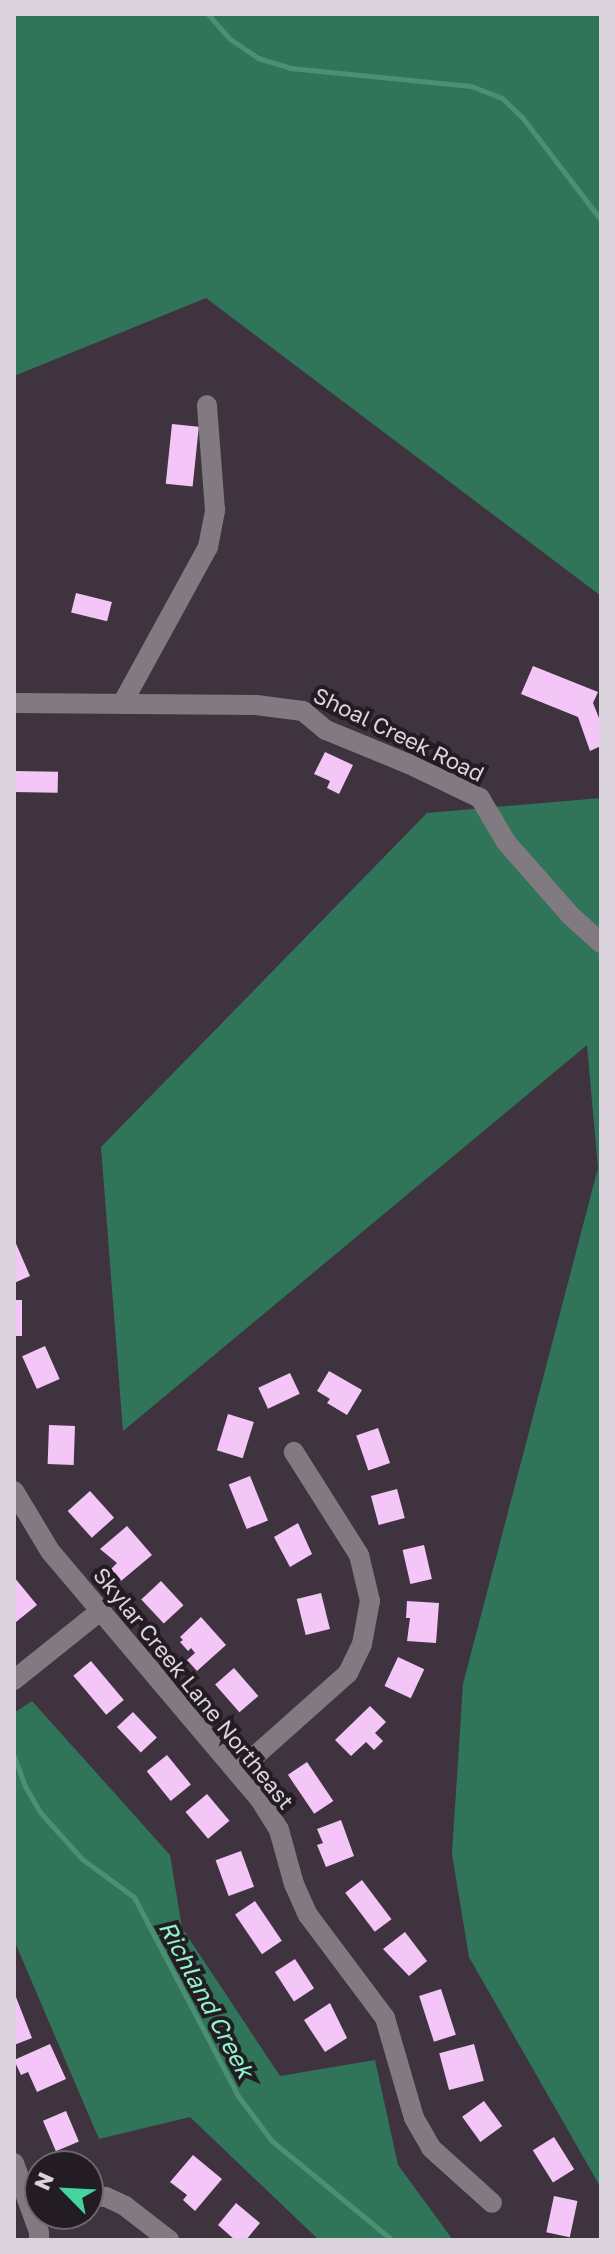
<!DOCTYPE html>
<html>
<head>
<meta charset="utf-8">
<style>
	body { margin:0 }
	#map { position:relative; width:615px; height:2254px; overflow:hidden; background:#403340; font-family:"Golos Text",sans-serif }
	div>[style] { position:absolute }
	[style*='--x'] { left:calc(var(--x)*1px); top:calc(var(--y)*1px); width:calc(var(--w)*1px); rotate:calc(var(--a)*1deg) }
	.forest>* { inset:0; background:#307559 }
	.stream>* { height:5px; margin:-2.5px; padding:0 2.5px; transform-origin:2.5px; border-radius:2.5px; background:#4c8f72 }
	.building>* { inset:0; background:#f4c6f7; transform-origin:0 0 }
	.minor>* { height:20px; margin:-10px; padding:0 10px; transform-origin:10px; border-radius:10px; background:#817a81 }
	span { translate:-50% -50%; white-space:nowrap; text-align:center; line-height:1.15; -webkit-text-stroke:8px #231d23; paint-order:stroke }
	.street-label { font-size:22px; color:#dcd4dd }
	.water-label { font-size:24px; color:#91f5ca; font-style:italic }
	.frame { position:absolute; inset:0; border:16px solid #dcd4dd; pointer-events:none }
	.north { position:absolute; left:24px; top:2150px; width:80px; height:80px; box-sizing:border-box; background:#231d23; border:2px solid #6d666d; border-radius:50%; rotate:294deg; font-size:22px; font-weight:700; line-height:32px; text-align:center; color:#dcd4dd }
	.north::after { content:''; display:block; margin:auto; width:28px; height:36px; background:#44d49f; clip-path:polygon(50% 0,100% 100%,50% 72%,0 100%) }
</style>
</head>
<body>
<div id="map">
	<div class="forest">
		<div style="clip-path:polygon(14px 14px,601px 14px,601px 596px,206px 298px,14px 376px)"></div>
		<div style="clip-path:polygon(601px 798px,601px 2188px,469px 1957px,452px 1854px,463px 1684px,598px 1168px,587px 1045px,123px 1431px,101px 1147px,427px 813px)"></div>
		<div style="clip-path:polygon(32px 1701px,170px 1855px,182px 1928px,280px 2076px,375px 2060px,398px 2165px,453px 2240px,319px 2240px,190px 2117px,99px 2139px,14px 1940px,14px 1713px)"></div>
	</div>
	<div class="stream">
		<div style="--x:208;--y:14;--w:33;--a:49"></div>
		<div style="--x:230;--y:39;--w:34;--a:34"></div>
		<div style="--x:258;--y:58;--w:34;--a:17"></div>
		<div style="--x:290;--y:68;--w:182;--a:5.7"></div>
		<div style="--x:471;--y:86;--w:33;--a:21"></div>
		<div style="--x:502;--y:98;--w:28;--a:44"></div>
		<div style="--x:522;--y:117;--w:130;--a:52.5"></div>
		<div style="--x:14;--y:1756;--w:32;--a:70"></div>
		<div style="--x:25;--y:1786;--w:30;--a:60"></div>
		<div style="--x:40;--y:1812;--w:63;--a:48.2"></div>
		<div style="--x:82;--y:1859;--w:64;--a:36.2"></div>
		<div style="--x:134;--y:1897;--w:225;--a:62.4"></div>
		<div style="--x:238;--y:2096;--w:56;--a:52.9"></div>
		<div style="--x:272;--y:2141;--w:156;--a:39.5"></div>
	</div>
	<div class="building">
		<div style="left:172px;top:424px;width:27px;height:60px;rotate:6deg"></div>
		<div style="left:76px;top:593px;width:37px;height:20px;rotate:14deg"></div>
		<div style="clip-path:polygon(533px 666px,598px 692px,593px 703px,601px 723px,601px 746px,590px 751px,578px 717px,521px 694px)"></div>
		<div style="clip-path:polygon(325px 752px,353px 765px,339px 794px,327px 788px,330px 781px,314px 774px)"></div>
		<div style="left:14px;top:771px;width:44px;height:21px;rotate:1deg"></div>
		<div style="clip-path:polygon(14px 1239px,30px 1276px,14px 1283px)"></div>
		<div style="left:14px;top:1300px;width:8px;height:36px"></div>
		<div style="left:45px;top:1346px;width:36px;height:25px;rotate:66deg"></div>
		<div style="clip-path:polygon(329px 1371px,362px 1390px,347px 1415px,327px 1403px,330px 1399px,317px 1391px)"></div>
		<div style="left:290px;top:1373px;width:23px;height:35px;rotate:65deg"></div>
		<div style="left:228px;top:1414px;width:27px;height:38px;rotate:17deg"></div>
		<div style="left:49px;top:1425px;width:26px;height:39px;rotate:2deg"></div>
		<div style="left:378px;top:1428px;width:37px;height:23px;rotate:71deg"></div>
		<div style="left:250px;top:1476px;width:48px;height:23px;rotate:68deg"></div>
		<div style="left:397px;top:1489px;width:30px;height:27px;rotate:75deg"></div>
		<div style="left:90px;top:1491px;width:36px;height:30px;rotate:48deg"></div>
		<div style="clip-path:polygon(298px 1523px,312px 1554px,290px 1567px,274px 1537px)"></div>
		<div style="clip-path:polygon(127px 1526px,152px 1555px,121px 1581px,111px 1569px,117px 1563px,100px 1549px)"></div>
		<div style="left:424px;top:1545px;width:35px;height:22px;rotate:77deg"></div>
		<div style="clip-path:polygon(14px 1577px,37px 1605px,16px 1622px,14px 1620px)"></div>
		<div style="left:161px;top:1581px;width:33px;height:27px;rotate:47deg"></div>
		<div style="left:321px;top:1593px;width:37px;height:25px;rotate:76deg"></div>
		<div style="clip-path:polygon(407px 1601px,439px 1603px,436px 1643px,407px 1641px,410px 1618px,406px 1618px)"></div>
		<div style="clip-path:polygon(201px 1617px,226px 1645px,197px 1671px,187px 1660px,195px 1653px,191px 1648px,188px 1651px,180px 1642px,183px 1640px,180px 1637px)"></div>
		<div style="left:398px;top:1657px;width:29px;height:32px;rotate:25deg"></div>
		<div style="left:91px;top:1661px;width:51px;height:23px;rotate:50deg"></div>
		<div style="left:234px;top:1668px;width:37px;height:25px;rotate:49deg"></div>
		<div style="clip-path:polygon(370px 1706px,386px 1722px,375px 1733px,383px 1741px,374px 1750px,366px 1742px,351px 1756px,335px 1740px)"></div>
		<div style="left:133px;top:1712px;width:35px;height:22px;rotate:47deg"></div>
		<div style="left:167px;top:1755px;width:38px;height:26px;rotate:51deg"></div>
		<div style="left:307px;top:1762px;width:47px;height:23px;rotate:56deg"></div>
		<div style="left:207px;top:1794px;width:35px;height:28px;rotate:50deg"></div>
		<div style="clip-path:polygon(341px 1820px,354px 1856px,326px 1867px,317px 1845px,323px 1843px,317px 1829px)"></div>
		<div style="left:241px;top:1851px;width:38px;height:27px;rotate:70deg"></div>
		<div style="left:362px;top:1880px;width:49px;height:21px;rotate:53deg"></div>
		<div style="left:255px;top:1901px;width:48px;height:24px;rotate:56deg"></div>
		<div style="clip-path:polygon(405px 1932px,427px 1961px,409px 1976px,383px 1949px)"></div>
		<div style="left:295px;top:1959px;width:35px;height:24px;rotate:57deg"></div>
		<div style="left:441px;top:1989px;width:48px;height:23px;rotate:72deg"></div>
		<div style="clip-path:polygon(14px 1992px,32px 2038px,14px 2045px)"></div>
		<div style="clip-path:polygon(330px 2003px,347px 2038px,325px 2052px,304px 2020px)"></div>
		<div style="clip-path:polygon(50px 2044px,66px 2079px,37px 2092px,28px 2072px,21px 2075px,14px 2060px)"></div>
		<div style="left:474px;top:2044px;width:38px;height:36px;rotate:75deg"></div>
		<div style="left:484px;top:2101px;width:31px;height:27px;rotate:54deg"></div>
		<div style="left:66px;top:2111px;width:33px;height:25px;rotate:67deg"></div>
		<div style="left:554px;top:2137px;width:38px;height:25px;rotate:58deg"></div>
		<div style="clip-path:polygon(193px 2155px,222px 2179px,195px 2211px,183px 2200px,187px 2195px,170px 2182px)"></div>
		<div style="left:554px;top:2196px;width:24px;height:37px;rotate:12deg"></div>
		<div style="clip-path:polygon(236px 2203px,260px 2223px,246px 2240px,235px 2240px,218px 2225px)"></div>
	</div>
	<div class="minor">
		<div style="--x:14;--y:703;--w:242;--a:0.5"></div>
		<div style="--x:256;--y:705;--w:47;--a:7.3"></div>
		<div style="--x:303;--y:711;--w:30;--a:40"></div>
		<div style="--x:326;--y:730;--w:90;--a:22.3"></div>
		<div style="--x:409;--y:764;--w:79;--a:25.6"></div>
		<div style="--x:480;--y:798;--w:51;--a:59.4"></div>
		<div style="--x:506;--y:842;--w:98;--a:48.7"></div>
		<div style="--x:571;--y:916;--w:40;--a:42"></div>
		<div style="--x:122;--y:704;--w:179;--a:-61.3"></div>
		<div style="--x:208;--y:547;--w:38;--a:-79"></div>
		<div style="--x:215;--y:510;--w:105;--a:-94.4"></div>
		<div style="--x:14;--y:1491;--w:70;--a:59"></div>
		<div style="--x:50;--y:1551;--w:327;--a:49.8"></div>
		<div style="--x:261;--y:1801;--w:34;--a:58"></div>
		<div style="--x:279;--y:1830;--w:56;--a:74.5"></div>
		<div style="--x:294;--y:1884;--w:34;--a:66"></div>
		<div style="--x:308;--y:1915;--w:129;--a:53.2"></div>
		<div style="--x:385;--y:2018;--w:104;--a:73.8"></div>
		<div style="--x:414;--y:2118;--w:34;--a:60"></div>
		<div style="--x:431;--y:2148;--w:82;--a:42"></div>
		<div style="--x:14;--y:1680;--w:110;--a:-38.7"></div>
		<div style="--x:237;--y:1772;--w:149;--a:-41.7"></div>
		<div style="--x:348;--y:1673;--w:32;--a:-64"></div>
		<div style="--x:362;--y:1644;--w:44;--a:-79.5"></div>
		<div style="--x:370;--y:1601;--w:47;--a:-103.4"></div>
		<div style="--x:359;--y:1555;--w:122;--a:-122.3"></div>
		<div style="--x:14;--y:2163;--w:73;--a:70.1"></div>
		<div style="--x:39;--y:2232;--w:8;--a:90"></div>
		<div style="--x:88;--y:2196;--w:18;--a:3"></div>
		<div style="--x:106;--y:2197;--w:21;--a:25"></div>
		<div style="--x:125;--y:2206;--w:56;--a:37.7"></div>
	</div>
	<div class="street-label">
		<span style="left:399px;top:734px;rotate:26deg">Shoal Creek Road</span>
		<span style="left:194px;top:1688px;rotate:51deg">Skylar Creek Lane Northeast</span>
	</div>
	<div class="water-label">
		<span style="left:207px;top:1999px;rotate:62deg">Richland Creek</span>
	</div>
	<div class="frame"></div>
	<div class="north">N</div>
</div>
</body>
</html>
